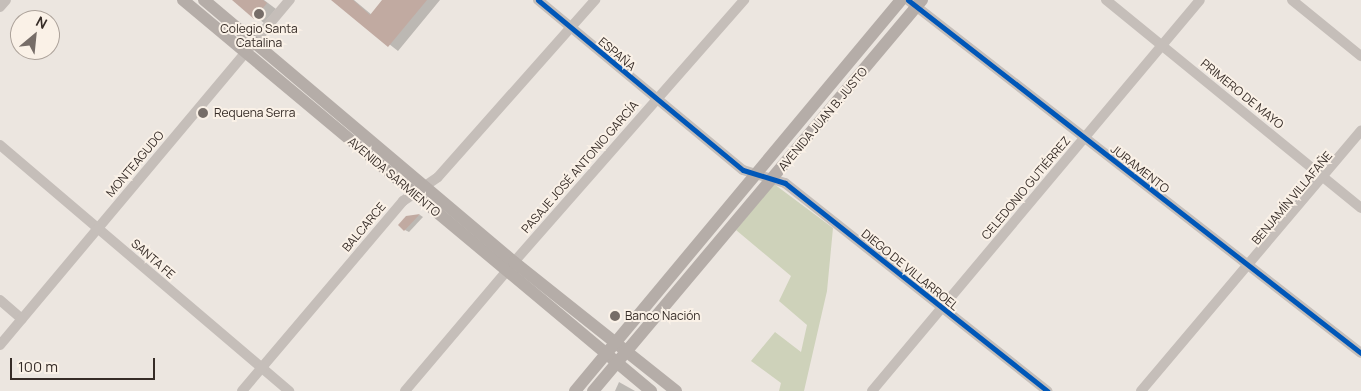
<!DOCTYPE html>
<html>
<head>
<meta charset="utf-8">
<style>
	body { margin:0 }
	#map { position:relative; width:1361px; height:391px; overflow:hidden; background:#ece6e0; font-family:Manrope,sans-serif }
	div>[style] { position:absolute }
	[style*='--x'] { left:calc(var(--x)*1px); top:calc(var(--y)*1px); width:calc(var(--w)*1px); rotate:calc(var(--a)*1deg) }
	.green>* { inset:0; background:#ced2ba }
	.shadow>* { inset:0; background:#0003 }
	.building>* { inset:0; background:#c1aaa1 }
	.minor>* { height:10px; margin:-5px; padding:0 5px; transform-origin:5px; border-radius:5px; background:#c5beb9 }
	.major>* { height:12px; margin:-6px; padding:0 6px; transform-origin:6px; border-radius:6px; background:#b5ada8 }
	.cycleway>* { height:5px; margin:-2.5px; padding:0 2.5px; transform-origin:2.5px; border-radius:2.5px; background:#0057b8 }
	.dots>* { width:14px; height:14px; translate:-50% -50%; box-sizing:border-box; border:2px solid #faf1e7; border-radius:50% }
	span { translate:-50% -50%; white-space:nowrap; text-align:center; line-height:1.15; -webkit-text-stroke:4px #faf1e7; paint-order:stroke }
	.poi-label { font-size:12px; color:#362c27 }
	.left { translate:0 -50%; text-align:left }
	.street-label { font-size:12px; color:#362c27 }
	.north { position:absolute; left:10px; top:10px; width:50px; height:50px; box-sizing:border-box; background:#faf1e7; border:1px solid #aca29a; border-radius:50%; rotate:28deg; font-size:14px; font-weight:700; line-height:20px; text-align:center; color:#362c27 }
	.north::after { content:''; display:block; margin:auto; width:18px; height:22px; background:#766d68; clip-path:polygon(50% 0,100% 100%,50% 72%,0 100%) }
	.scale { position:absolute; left:10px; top:358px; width:145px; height:22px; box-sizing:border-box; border:2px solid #362c27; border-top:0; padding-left:6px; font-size:15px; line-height:18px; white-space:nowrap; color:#362c27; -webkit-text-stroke:4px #faf1e7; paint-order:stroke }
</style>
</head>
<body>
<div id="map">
	<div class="green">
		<div style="clip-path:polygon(774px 184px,833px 228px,827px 291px,804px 391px,779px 391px,781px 383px,751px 361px,775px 332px,801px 352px,807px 325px,779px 301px,791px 276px,736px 230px)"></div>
	</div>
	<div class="shadow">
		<div style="clip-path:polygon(234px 0,264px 0,276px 9px,264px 23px)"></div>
		<div style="clip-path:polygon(333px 0,354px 0,372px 15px,384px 0,440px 0,398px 51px)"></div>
		<div style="clip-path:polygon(420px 215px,423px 217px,409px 232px,405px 230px,407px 217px)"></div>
		<div style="clip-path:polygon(619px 382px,635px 391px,615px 391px)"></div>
	</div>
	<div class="building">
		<div style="clip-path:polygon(232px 0,263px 0,267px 3px,254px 19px)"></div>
		<div style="clip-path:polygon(331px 0,353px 0,370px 15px,382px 0,427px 0,388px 47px)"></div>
		<div style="clip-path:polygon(420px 214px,404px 231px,398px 225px,406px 216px)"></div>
	</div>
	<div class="minor">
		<div style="--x:538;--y:0;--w:266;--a:39.7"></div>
		<div style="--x:743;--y:170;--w:44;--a:17.2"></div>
		<div style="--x:785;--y:183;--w:335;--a:38.4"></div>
		<div style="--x:908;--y:0;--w:574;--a:37.93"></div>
		<div style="--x:1106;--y:0;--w:329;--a:39.2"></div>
		<div style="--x:1292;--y:0;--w:89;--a:39.1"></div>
		<div style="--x:0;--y:7;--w:9;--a:-49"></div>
		<div style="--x:0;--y:145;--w:380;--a:40.4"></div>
		<div style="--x:514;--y:262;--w:349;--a:-48.7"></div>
		<div style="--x:0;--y:300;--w:29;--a:41"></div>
		<div style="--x:0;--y:345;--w:451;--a:-50"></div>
		<div style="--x:242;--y:391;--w:249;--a:-49.7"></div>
		<div style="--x:403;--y:201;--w:42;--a:-34.4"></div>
		<div style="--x:438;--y:177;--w:237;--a:-48.4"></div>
		<div style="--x:405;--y:391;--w:156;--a:-49.7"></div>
		<div style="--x:872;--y:391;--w:510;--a:-50.01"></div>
		<div style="--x:1141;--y:391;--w:341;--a:-49.8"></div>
	</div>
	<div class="major">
		<div style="--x:183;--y:0;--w:610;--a:39.88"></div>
		<div style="--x:204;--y:0;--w:406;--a:40.2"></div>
		<div style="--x:514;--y:262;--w:207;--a:38.5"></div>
		<div style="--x:575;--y:391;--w:509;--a:-50.18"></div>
		<div style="--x:593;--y:391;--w:511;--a:-49.92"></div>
	</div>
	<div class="cycleway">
		<div style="--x:538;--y:0;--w:266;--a:39.7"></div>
		<div style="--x:743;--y:170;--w:44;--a:17.2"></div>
		<div style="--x:785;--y:183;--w:335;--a:38.4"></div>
		<div style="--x:908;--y:0;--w:574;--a:37.93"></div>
	</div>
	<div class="dots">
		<div style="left:259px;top:14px;background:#766d68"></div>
		<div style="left:203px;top:113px;background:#766d68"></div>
		<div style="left:615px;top:316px;background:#766d68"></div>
	</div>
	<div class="poi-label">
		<span style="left:259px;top:36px">Colegio Santa<br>Catalina</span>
		<span class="left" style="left:214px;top:113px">Requena Serra</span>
		<span class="left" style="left:625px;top:316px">Banco Nación</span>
	</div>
	<div class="street-label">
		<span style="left:617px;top:54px;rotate:40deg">ESPAÑA</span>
		<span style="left:1242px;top:94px;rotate:39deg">PRIMERO DE MAYO</span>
		<span style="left:823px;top:119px;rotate:-50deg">AVENIDA JUAN B. JUSTO</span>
		<span style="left:135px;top:164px;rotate:-50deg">MONTEAGUDO</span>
		<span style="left:580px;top:167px;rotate:-49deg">PASAJE JOSÉ ANTONIO GARCÍA</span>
		<span style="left:1140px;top:169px;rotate:38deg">JURAMENTO</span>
		<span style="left:394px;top:177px;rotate:40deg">AVENIDA SARMIENTO</span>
		<span style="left:1026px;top:188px;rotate:-50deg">CELEDONIO GUTIÉRREZ</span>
		<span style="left:1292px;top:198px;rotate:-50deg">BENJAMÍN VILLAFAÑE</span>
		<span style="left:364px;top:227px;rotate:-50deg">BALCARCE</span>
		<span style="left:153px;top:259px;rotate:41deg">SANTA FE</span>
		<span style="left:910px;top:270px;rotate:39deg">DIEGO DE VILLARROEL</span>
	</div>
	<div class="north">N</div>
	<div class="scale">100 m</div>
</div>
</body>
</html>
